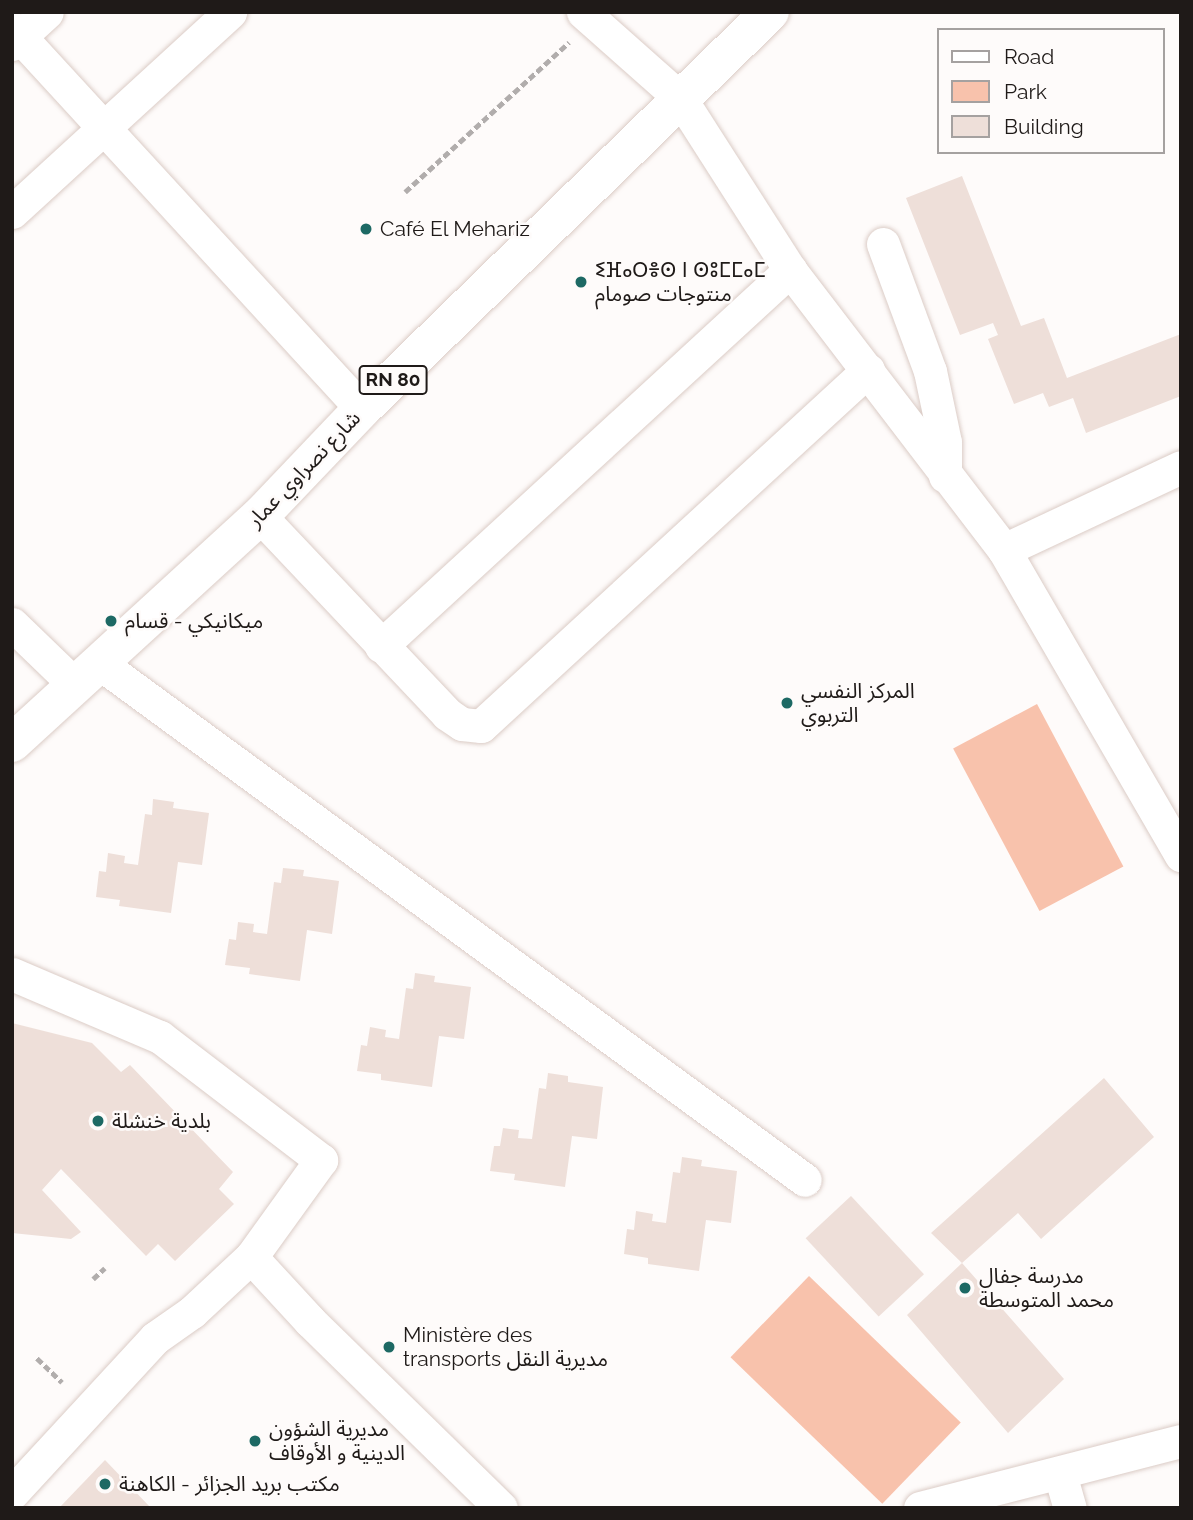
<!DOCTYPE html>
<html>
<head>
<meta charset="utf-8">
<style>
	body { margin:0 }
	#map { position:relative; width:1193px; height:1520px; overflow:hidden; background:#fefbfa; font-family:Raleway,"Noto Sans Arabic","Noto Sans Tifinagh",sans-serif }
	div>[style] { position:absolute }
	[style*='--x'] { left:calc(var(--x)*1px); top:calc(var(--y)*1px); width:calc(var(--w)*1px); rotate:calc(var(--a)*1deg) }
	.green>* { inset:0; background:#f8c2ac; transform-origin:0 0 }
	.building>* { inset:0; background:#eedfd9; transform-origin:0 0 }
	.path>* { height:4.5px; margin-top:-2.25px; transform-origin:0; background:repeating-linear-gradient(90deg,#b1adac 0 7px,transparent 0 10.5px) }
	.roads { filter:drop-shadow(0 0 2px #dbccc6) drop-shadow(0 0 2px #dbccc6) }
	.minor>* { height:33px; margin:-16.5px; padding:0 16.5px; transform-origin:16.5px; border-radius:16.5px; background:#fff }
	.major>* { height:38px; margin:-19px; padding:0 19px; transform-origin:19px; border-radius:19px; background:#fff }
	.dots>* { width:19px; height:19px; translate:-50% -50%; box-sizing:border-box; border:4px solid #fefbfa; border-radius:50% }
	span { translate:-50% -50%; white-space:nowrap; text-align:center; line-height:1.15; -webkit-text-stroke:5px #fefbfa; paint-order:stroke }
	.shield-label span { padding:2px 5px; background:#fefbfa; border:2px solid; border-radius:5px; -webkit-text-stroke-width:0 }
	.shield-label { font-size:19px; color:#1f1a18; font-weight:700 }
	.poi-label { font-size:21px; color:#1f1a18 }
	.left { translate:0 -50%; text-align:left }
	.street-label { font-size:21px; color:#1f1a18 }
	.frame { position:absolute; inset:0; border:14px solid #1f1a18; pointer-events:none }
	.legend { position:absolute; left:937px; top:28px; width:228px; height:126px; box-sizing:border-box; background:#fefbfa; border:2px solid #a5a1a0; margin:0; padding:9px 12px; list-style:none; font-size:21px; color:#1f1a18 }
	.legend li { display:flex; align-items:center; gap:14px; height:35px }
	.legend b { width:35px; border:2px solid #a5a1a0 }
</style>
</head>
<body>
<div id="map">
	<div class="green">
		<div style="left:1037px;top:704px;width:184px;height:95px;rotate:62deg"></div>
		<div style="left:809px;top:1276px;width:211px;height:113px;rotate:44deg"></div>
	</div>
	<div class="building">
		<div style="clip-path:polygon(962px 176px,1021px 326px,1044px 318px,1067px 378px,1181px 334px,1181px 396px,1086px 433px,1073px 398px,1049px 407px,1043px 393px,1014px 404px,988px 339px,998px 335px,993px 323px,960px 335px,906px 198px)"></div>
		<div style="clip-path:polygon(153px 799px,174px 802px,173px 808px,209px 813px,202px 865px,178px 862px,171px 913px,119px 906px,120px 900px,96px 897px,99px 871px,106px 872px,108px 853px,125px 856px,124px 863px,138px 865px,145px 814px,152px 815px)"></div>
		<div style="clip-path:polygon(283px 868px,304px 870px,303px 876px,339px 881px,332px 934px,307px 930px,300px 981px,249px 974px,250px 968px,225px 965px,229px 939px,236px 940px,238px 922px,254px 924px,253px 932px,267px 934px,274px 882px,281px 883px)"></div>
		<div style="clip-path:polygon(415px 973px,435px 976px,434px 982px,471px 987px,464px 1039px,439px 1036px,432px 1087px,381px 1080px,381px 1074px,357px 1071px,361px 1045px,367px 1046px,370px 1027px,386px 1030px,385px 1037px,399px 1039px,406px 988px,413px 989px)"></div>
		<div style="clip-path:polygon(12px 1023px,92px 1043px,121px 1072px,130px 1065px,233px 1172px,219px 1189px,234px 1204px,175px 1261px,158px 1244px,146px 1256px,61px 1169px,42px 1190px,81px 1232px,71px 1239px,12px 1233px)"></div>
		<div style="clip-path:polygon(548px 1073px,568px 1076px,568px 1082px,603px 1087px,597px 1139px,572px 1136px,565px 1187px,514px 1180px,515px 1174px,490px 1171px,494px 1146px,500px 1146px,503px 1128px,519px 1130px,518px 1138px,532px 1139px,539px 1088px,546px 1089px)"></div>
		<div style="clip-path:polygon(1104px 1078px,1154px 1137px,1041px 1239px,1018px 1213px,962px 1263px,1064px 1379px,1008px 1433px,907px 1315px,962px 1263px,931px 1233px)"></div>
		<div style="clip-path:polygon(682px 1157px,702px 1160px,701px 1166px,737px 1171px,731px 1223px,706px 1220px,699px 1271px,648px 1264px,648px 1258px,624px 1254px,627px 1229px,634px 1230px,636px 1211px,653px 1214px,652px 1221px,666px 1223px,673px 1172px,680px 1173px)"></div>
		<div style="left:851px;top:1196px;width:107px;height:62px;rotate:47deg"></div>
		<div style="clip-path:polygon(105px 1460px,151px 1508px,59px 1508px)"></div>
	</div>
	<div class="path">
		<div style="--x:405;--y:192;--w:222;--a:-42.4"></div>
		<div style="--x:93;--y:1279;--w:16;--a:-43"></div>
		<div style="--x:37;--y:1358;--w:35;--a:44"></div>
	</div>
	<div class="roads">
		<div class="minor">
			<div style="--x:583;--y:12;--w:130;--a:41.6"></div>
			<div style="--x:680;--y:98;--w:204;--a:57.4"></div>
			<div style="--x:790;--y:270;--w:352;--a:52.6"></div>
			<div style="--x:1004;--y:550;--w:353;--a:59.9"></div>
			<div style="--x:12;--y:28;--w:517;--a:47.43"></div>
			<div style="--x:12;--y:44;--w:47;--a:-42.4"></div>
			<div style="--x:12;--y:212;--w:296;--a:-42.5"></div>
			<div style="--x:883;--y:244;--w:135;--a:69.7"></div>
			<div style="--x:930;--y:371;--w:73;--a:78.1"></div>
			<div style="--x:945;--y:442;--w:34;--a:90"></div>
			<div style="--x:260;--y:516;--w:272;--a:46.6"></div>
			<div style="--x:447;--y:714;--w:18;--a:34"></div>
			<div style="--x:462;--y:724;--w:19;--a:6"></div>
			<div style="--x:481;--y:726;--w:526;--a:-42.61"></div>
			<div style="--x:1004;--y:550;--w:195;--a:-25.1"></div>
			<div style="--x:12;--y:624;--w:85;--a:44"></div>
			<div style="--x:381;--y:646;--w:556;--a:-42.59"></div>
			<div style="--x:98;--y:662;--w:876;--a:36.23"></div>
			<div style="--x:12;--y:974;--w:161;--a:23.1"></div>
			<div style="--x:160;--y:1037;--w:203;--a:37.4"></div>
			<div style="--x:321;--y:1160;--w:120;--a:125.8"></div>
			<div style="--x:1060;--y:1474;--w:35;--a:74"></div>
			<div style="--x:12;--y:1493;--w:211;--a:-47.3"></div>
			<div style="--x:155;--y:1338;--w:45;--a:-35.1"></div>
			<div style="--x:192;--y:1312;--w:81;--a:-43"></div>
			<div style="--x:251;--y:1257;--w:87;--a:47.3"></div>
			<div style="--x:310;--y:1321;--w:267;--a:44.4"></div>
			<div style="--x:920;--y:1508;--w:269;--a:-14.4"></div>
		</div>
		<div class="major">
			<div style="--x:12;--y:743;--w:336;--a:-42.5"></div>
			<div style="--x:260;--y:516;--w:148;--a:-46.4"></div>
			<div style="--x:362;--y:409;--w:569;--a:-44.22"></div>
		</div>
	</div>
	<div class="dots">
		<div style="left:366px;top:229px;background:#1d6964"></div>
		<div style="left:581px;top:282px;background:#1d6964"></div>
		<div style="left:111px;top:621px;background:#1d6964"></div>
		<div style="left:787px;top:703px;background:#1d6964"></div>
		<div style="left:98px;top:1121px;background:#1d6964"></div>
		<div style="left:965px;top:1288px;background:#1d6964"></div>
		<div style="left:389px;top:1347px;background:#1d6964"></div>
		<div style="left:255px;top:1441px;background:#1d6964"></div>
		<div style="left:105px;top:1484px;background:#1d6964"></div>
	</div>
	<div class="shield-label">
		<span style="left:393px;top:380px">RN 80</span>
	</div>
	<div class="poi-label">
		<span class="left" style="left:380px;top:229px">Café El Mehariz</span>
		<span class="left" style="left:595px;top:282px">ⵉⴼⴰⵔⴻⵙ ⵏ ⵙⵓⵎⵎⴰⵎ<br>منتوجات صومام</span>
		<span class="left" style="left:125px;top:621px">ميكانيكي - قسام</span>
		<span class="left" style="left:801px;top:703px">المركز النفسي<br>التربوي</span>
		<span class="left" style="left:112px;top:1121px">بلدية خنشلة</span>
		<span class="left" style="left:979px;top:1288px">مدرسة جفال<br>محمد المتوسطة</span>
		<span class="left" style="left:403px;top:1347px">Ministère des<br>transports مديرية النقل</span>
		<span class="left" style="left:269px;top:1441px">مديرية الشؤون<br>الدينية و الأوقاف</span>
		<span class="left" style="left:119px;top:1484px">مكتب بريد الجزائر - الكاهنة</span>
	</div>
	<div class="street-label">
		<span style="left:304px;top:469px;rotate:-46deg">شارع نصراوي عمار</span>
	</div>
	<div class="frame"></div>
	<ul class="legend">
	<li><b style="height:9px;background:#fff"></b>Road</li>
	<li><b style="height:19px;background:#f8c2ac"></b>Park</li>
	<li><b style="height:19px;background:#eedfd9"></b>Building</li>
	</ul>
</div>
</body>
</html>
